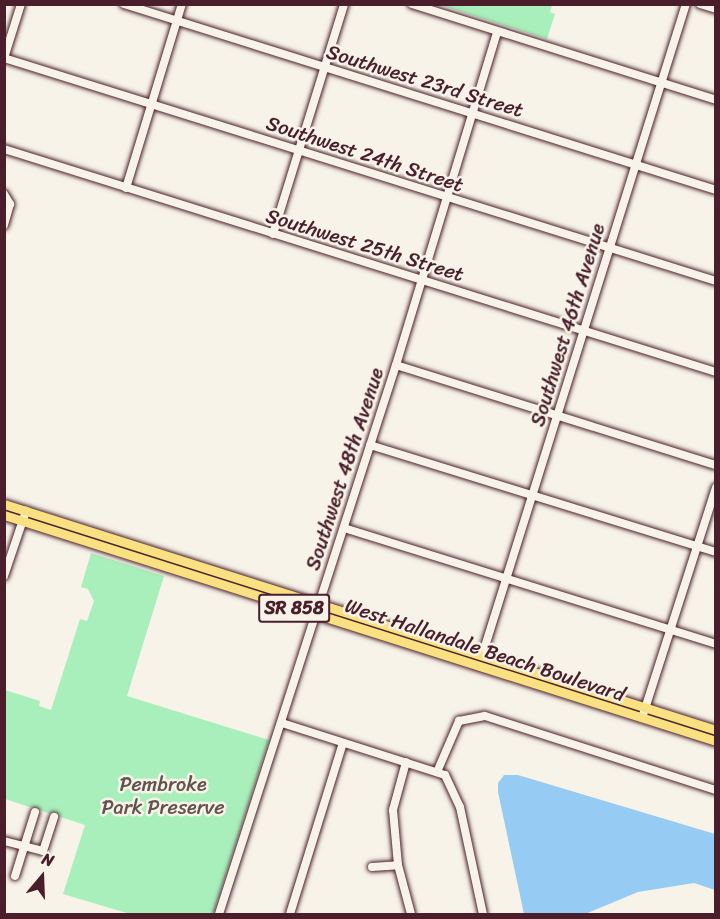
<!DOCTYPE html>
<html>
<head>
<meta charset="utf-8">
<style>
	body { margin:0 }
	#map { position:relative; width:720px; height:919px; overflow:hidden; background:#f7f3e8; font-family:Sriracha,sans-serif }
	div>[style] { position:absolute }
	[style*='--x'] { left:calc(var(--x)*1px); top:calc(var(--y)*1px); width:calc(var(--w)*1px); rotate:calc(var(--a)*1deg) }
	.green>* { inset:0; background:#a9efbb }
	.water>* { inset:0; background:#96cbf4 }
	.roads { filter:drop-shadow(0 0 2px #4a1f2b) drop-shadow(0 0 2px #4a1f2b) }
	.minor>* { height:8px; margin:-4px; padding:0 4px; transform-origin:4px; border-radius:4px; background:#f7f3e8 }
	.major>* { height:9px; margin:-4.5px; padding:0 4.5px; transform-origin:4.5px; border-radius:4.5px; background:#f9e181 }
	span { translate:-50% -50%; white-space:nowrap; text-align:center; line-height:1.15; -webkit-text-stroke:5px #f7f3e8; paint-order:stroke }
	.shield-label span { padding:2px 4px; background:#f7f3e8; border:2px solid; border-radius:4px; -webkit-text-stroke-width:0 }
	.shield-label { font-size:18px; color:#4a1f2b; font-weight:700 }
	.street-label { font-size:20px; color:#4a1f2b }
	.park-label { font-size:20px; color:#62534f }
	.frame { position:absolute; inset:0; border:6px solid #4a1f2b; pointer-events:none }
	.north { position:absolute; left:12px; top:847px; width:60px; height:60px; -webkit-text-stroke:4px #f7f3e8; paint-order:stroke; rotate:19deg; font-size:16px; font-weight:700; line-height:24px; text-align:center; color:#4a1f2b }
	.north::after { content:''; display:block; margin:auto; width:21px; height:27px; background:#4a1f2b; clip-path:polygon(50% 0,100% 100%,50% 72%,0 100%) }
</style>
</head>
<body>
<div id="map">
	<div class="green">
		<div style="clip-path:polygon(440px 5px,552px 5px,550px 12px,555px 14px,547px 39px)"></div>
		<div style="clip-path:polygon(91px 553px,164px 576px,127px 696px,269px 740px,213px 914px,130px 914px,63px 894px,85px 825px,5px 799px,5px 690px,40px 701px,39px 706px,51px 710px,80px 619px,87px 621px,94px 601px,88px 589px,81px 587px)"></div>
	</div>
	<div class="water">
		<div style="clip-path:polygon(504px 775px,518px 775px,715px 834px,715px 890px,694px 883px,638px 892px,585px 914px,524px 914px,498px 792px,498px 783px)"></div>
	</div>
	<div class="roads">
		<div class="minor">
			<div style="--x:124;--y:4;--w:621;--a:17.44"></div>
			<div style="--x:412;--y:4;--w:319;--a:17.5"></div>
			<div style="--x:700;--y:4;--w:17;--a:17"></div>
			<div style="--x:4;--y:58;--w:746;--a:17.39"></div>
			<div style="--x:4;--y:58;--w:57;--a:-72.5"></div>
			<div style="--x:4;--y:149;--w:746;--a:17.39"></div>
			<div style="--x:126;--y:188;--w:192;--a:-73.1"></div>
			<div style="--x:4;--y:194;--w:12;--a:59"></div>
			<div style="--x:10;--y:204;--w:22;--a:106"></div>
			<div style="--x:273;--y:234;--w:241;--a:-72.8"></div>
			<div style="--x:396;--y:365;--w:335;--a:17.4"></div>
			<div style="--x:370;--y:445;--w:362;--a:17.2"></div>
			<div style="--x:344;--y:528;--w:390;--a:17.3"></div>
			<div style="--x:4;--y:576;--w:69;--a:-71.3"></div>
			<div style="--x:482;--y:656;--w:683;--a:-72.63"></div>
			<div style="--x:642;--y:718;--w:242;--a:-72.2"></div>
			<div style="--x:282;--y:723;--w:171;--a:17.7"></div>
			<div style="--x:445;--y:775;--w:35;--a:65"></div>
			<div style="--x:460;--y:807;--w:109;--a:77.9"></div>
			<div style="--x:406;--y:762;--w:50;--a:105.2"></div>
			<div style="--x:393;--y:810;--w:55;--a:84.8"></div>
			<div style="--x:398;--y:865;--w:51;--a:75.1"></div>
			<div style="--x:437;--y:772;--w:56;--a:-66.7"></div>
			<div style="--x:459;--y:721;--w:26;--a:-11"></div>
			<div style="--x:485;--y:716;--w:243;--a:17.8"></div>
			<div style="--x:4;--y:841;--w:40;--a:14.4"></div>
			<div style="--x:43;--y:851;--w:36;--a:-72"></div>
			<div style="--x:372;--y:867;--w:26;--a:-4"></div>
			<div style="--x:15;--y:876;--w:67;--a:-72.6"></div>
			<div style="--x:219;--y:914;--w:577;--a:-72.13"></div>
			<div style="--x:396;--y:365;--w:348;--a:-73.1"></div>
			<div style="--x:290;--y:914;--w:179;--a:-72.8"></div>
		</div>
		<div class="major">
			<div style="--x:4;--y:504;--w:747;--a:17.61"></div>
			<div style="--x:4;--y:515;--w:747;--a:17.61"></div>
		</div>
	</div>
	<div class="shield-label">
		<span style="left:294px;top:608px">SR 858</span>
	</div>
	<div class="street-label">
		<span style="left:425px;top:81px;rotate:17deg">Southwest 23rd Street</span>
		<span style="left:365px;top:154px;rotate:18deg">Southwest 24th Street</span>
		<span style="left:365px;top:245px;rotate:17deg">Southwest 25th Street</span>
		<span style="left:568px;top:325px;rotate:-73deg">Southwest 46th Avenue</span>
		<span style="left:345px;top:469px;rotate:-72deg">Southwest 48th Avenue</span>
		<span style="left:485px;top:650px;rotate:18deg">West Hallandale Beach Boulevard</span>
	</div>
	<div class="park-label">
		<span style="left:163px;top:796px">Pembroke<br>Park Preserve</span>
	</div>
	<div class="frame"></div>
	<div class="north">N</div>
</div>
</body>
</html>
